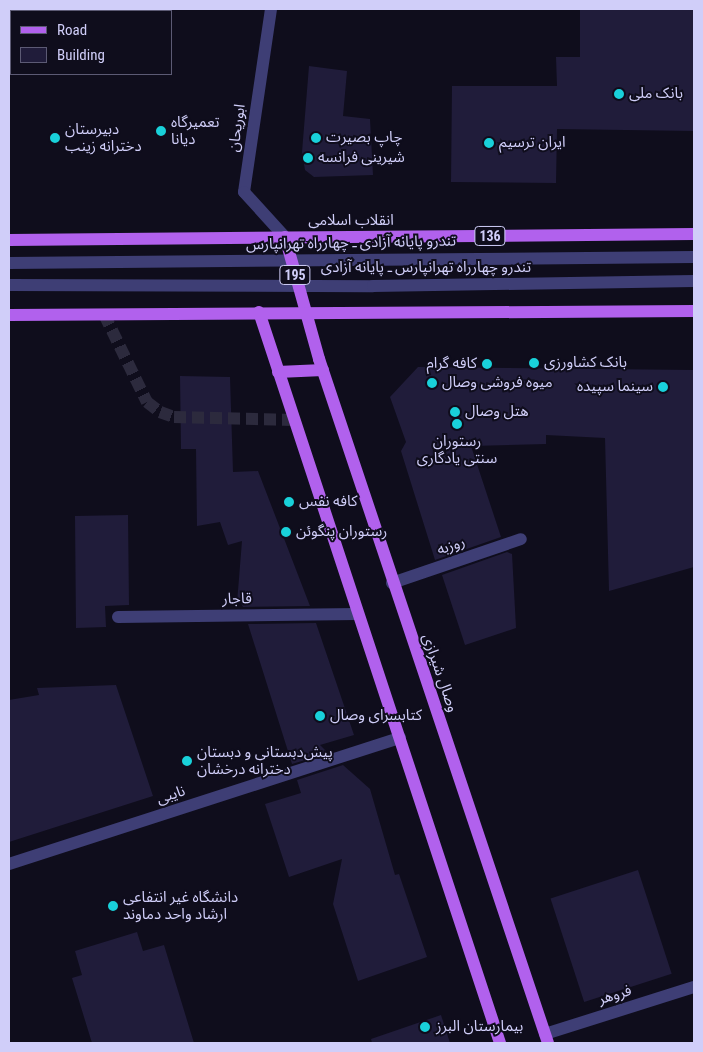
<!DOCTYPE html>
<html>
<head>
<meta charset="utf-8">
<style>
	body { margin:0 }
	#map { position:relative; width:703px; height:1052px; overflow:hidden; background:#0f0d1c; font-family:"Roboto Condensed","Noto Sans Arabic",sans-serif }
	div>[style] { position:absolute }
	[style*='--x'] { left:calc(var(--x)*1px); top:calc(var(--y)*1px); width:calc(var(--w)*1px); rotate:calc(var(--a)*1deg) }
	.building>* { inset:0; background:#201c3a; transform-origin:0 0 }
	.minor-tunnel>* { height:12px; margin-top:-6px; transform-origin:0; background:repeating-linear-gradient(90deg,#2c2a3d 0 12px,transparent 0 18px) }
	.minor>* { height:12px; margin:-6px; padding:0 6px; transform-origin:6px; border-radius:6px; background:#3e3e75 }
	.major>* { height:12px; margin:-6px; padding:0 6px; transform-origin:6px; border-radius:6px; background:#b161ed }
	.dots>* { width:14px; height:14px; translate:-50% -50%; box-sizing:border-box; border:2px solid #0f0d1c; border-radius:50% }
	span { translate:-50% -50%; white-space:nowrap; text-align:center; line-height:1.15; -webkit-text-stroke:4px #0f0d1c; paint-order:stroke }
	.shield-label span { padding:1px 4px; background:#0f0d1c; border:1px solid; border-radius:4px; -webkit-text-stroke-width:0 }
	.shield-label { font-size:14px; color:#d0cef9; font-weight:700 }
	.poi-label { font-size:15px; color:#d0cef9 }
	.left { translate:0 -50%; text-align:left }
	.right { translate:-100% -50%; text-align:right }
	.street-label { font-size:15px; color:#d0cef9 }
	.frame { position:absolute; inset:0; border:10px solid #d0cef9; pointer-events:none }
	.legend { position:absolute; left:10px; top:10px; width:162px; height:65px; box-sizing:border-box; background:#0f0d1c; border:1px solid #5c5a74; margin:0; padding:6px 9px; list-style:none; font-size:15px; color:#d0cef9 }
	.legend li { display:flex; align-items:center; gap:10px; height:25px }
	.legend b { width:25px; border:1px solid #5c5a74 }
</style>
</head>
<body>
<div id="map">
	<div class="building">
		<div style="clip-path:polygon(580px 9px,694px 9px,694px 131px,557px 129px,556px 183px,451px 182px,452px 86px,557px 86px,556px 57px,580px 57px)"></div>
		<div style="clip-path:polygon(309px 66px,347px 71px,343px 116px,370px 119px,373px 175px,314px 177px,305px 170px,302px 152px)"></div>
		<div style="clip-path:polygon(418px 367px,694px 370px,694px 567px,609px 591px,605px 438px,546px 435px,546px 444px,471px 446px,501px 537px,435px 560px,401px 451px,406px 442px,390px 397px)"></div>
		<div style="clip-path:polygon(180px 376px,230px 377px,233px 472px,258px 471px,310px 606px,243px 607px,241px 603px,237px 603px,242px 541px,228px 545px,220px 522px,197px 526px,196px 449px,181px 449px)"></div>
		<div style="clip-path:polygon(128px 515px,129px 605px,105px 606px,106px 627px,76px 628px,75px 516px)"></div>
		<div style="clip-path:polygon(507px 552px,512px 554px,516px 628px,465px 645px,442px 575px)"></div>
		<div style="clip-path:polygon(316px 623px,354px 735px,320px 745px,328px 753px,292px 764px,248px 624px)"></div>
		<div style="clip-path:polygon(116px 685px,153px 796px,9px 842px,9px 700px,39px 695px,37px 688px)"></div>
		<div style="clip-path:polygon(343px 765px,370px 789px,395px 875px,399px 874px,427px 957px,358px 981px,333px 904px,342px 859px,289px 877px,265px 804px,301px 793px,297px 780px)"></div>
		<div style="left:638px;top:870px;width:109px;height:92px;rotate:72deg"></div>
		<div style="clip-path:polygon(137px 932px,143px 951px,164px 945px,194px 1043px,92px 1043px,72px 978px,82px 975px,75px 951px)"></div>
		<div style="clip-path:polygon(441px 1015px,450px 1043px,372px 1043px,371px 1039px)"></div>
	</div>
	<div class="minor-tunnel">
		<div style="--x:104;--y:314;--w:98;--a:64"></div>
		<div style="--x:147;--y:402;--w:16;--a:38"></div>
		<div style="--x:160;--y:412;--w:15;--a:20"></div>
		<div style="--x:174;--y:417;--w:120;--a:1.4"></div>
	</div>
	<div class="minor">
		<div style="--x:271;--y:9;--w:185;--a:98.4"></div>
		<div style="--x:244;--y:192;--w:61;--a:47.7"></div>
		<div style="--x:9;--y:263;--w:685;--a:-0.5"></div>
		<div style="--x:9;--y:285;--w:364;--a:0.2"></div>
		<div style="--x:373;--y:286;--w:321;--a:-0.9"></div>
		<div style="--x:392;--y:583;--w:136;--a:-18.8"></div>
		<div style="--x:118;--y:617;--w:239;--a:-0.7"></div>
		<div style="--x:9;--y:864;--w:411;--a:-17.9"></div>
		<div style="--x:545;--y:1034;--w:156;--a:-17.5"></div>
	</div>
	<div class="major">
		<div style="--x:285;--y:237;--w:127;--a:74.4"></div>
		<div style="--x:319;--y:359;--w:721;--a:71.49"></div>
		<div style="--x:9;--y:240;--w:685;--a:-0.5"></div>
		<div style="--x:259;--y:312;--w:770;--a:71.75"></div>
		<div style="--x:9;--y:315;--w:685;--a:-0.33"></div>
		<div style="--x:278;--y:372;--w:45;--a:-2.5"></div>
	</div>
	<div class="dots">
		<div style="left:619px;top:94px;background:#19d1da"></div>
		<div style="left:161px;top:131px;background:#19d1da"></div>
		<div style="left:55px;top:138px;background:#19d1da"></div>
		<div style="left:316px;top:138px;background:#19d1da"></div>
		<div style="left:489px;top:143px;background:#19d1da"></div>
		<div style="left:308px;top:158px;background:#19d1da"></div>
		<div style="left:534px;top:363px;background:#19d1da"></div>
		<div style="left:487px;top:364px;background:#19d1da"></div>
		<div style="left:432px;top:383px;background:#19d1da"></div>
		<div style="left:663px;top:387px;background:#19d1da"></div>
		<div style="left:455px;top:412px;background:#19d1da"></div>
		<div style="left:457px;top:424px;background:#19d1da"></div>
		<div style="left:289px;top:502px;background:#19d1da"></div>
		<div style="left:286px;top:532px;background:#19d1da"></div>
		<div style="left:320px;top:716px;background:#19d1da"></div>
		<div style="left:187px;top:761px;background:#19d1da"></div>
		<div style="left:113px;top:906px;background:#19d1da"></div>
		<div style="left:425px;top:1027px;background:#19d1da"></div>
	</div>
	<div class="shield-label">
		<span style="left:490px;top:236px">136</span>
		<span style="left:295px;top:275px">195</span>
	</div>
	<div class="poi-label">
		<span class="left" style="left:629px;top:94px">بانک ملی</span>
		<span class="left" style="left:171px;top:131px">تعمیرگاه<br>دیانا</span>
		<span class="left" style="left:65px;top:138px">دبیرستان<br>دخترانه زینب</span>
		<span class="left" style="left:326px;top:138px">چاپ بصیرت</span>
		<span class="left" style="left:499px;top:143px">ایران ترسیم</span>
		<span class="left" style="left:318px;top:158px">شیرینی فرانسه</span>
		<span class="left" style="left:544px;top:363px">بانک کشاورزی</span>
		<span class="right" style="left:477px;top:364px">کافه گرام</span>
		<span class="left" style="left:442px;top:383px">میوه فروشی وصال</span>
		<span class="right" style="left:653px;top:387px">سینما سپیده</span>
		<span class="left" style="left:465px;top:412px">هتل وصال</span>
		<span style="left:457px;top:450px">رستوران<br>سنتی یادگاری</span>
		<span class="left" style="left:299px;top:502px">کافه نفس</span>
		<span class="left" style="left:296px;top:532px">رستوران پنگوئن</span>
		<span class="left" style="left:330px;top:716px">کتابسرای وصال</span>
		<span class="left" style="left:197px;top:761px">پیش‌دبستانی و دبستان<br>دخترانه درخشان</span>
		<span class="left" style="left:123px;top:906px">دانشگاه غیر انتفاعی<br>ارشاد واحد دماوند</span>
		<span class="left" style="left:436px;top:1027px">بیمارستان البرز</span>
	</div>
	<div class="street-label">
		<span style="left:237px;top:128px;rotate:-82deg">ابوریحان</span>
		<span style="left:351px;top:221px">انقلاب اسلامی</span>
		<span style="left:351px;top:243px;rotate:-1deg">تندرو پایانه آزادی ـ چهارراه تهرانپارس</span>
		<span style="left:426px;top:268px">تندرو چهارراه تهرانپارس ـ پایانه آزادی</span>
		<span style="left:451px;top:546px;rotate:-19deg">روزبه</span>
		<span style="left:237px;top:599px;rotate:-1deg">قاجار</span>
		<span style="left:440px;top:673px;rotate:71deg">وصال شیرازی</span>
		<span style="left:171px;top:795px;rotate:-18deg">نایبی</span>
		<span style="left:615px;top:995px;rotate:-17deg">فروهر</span>
	</div>
	<div class="frame"></div>
	<ul class="legend">
	<li><b style="height:6px;background:#b161ed"></b>Road</li>
	<li><b style="height:14px;background:#201c3a"></b>Building</li>
	</ul>
</div>
</body>
</html>
